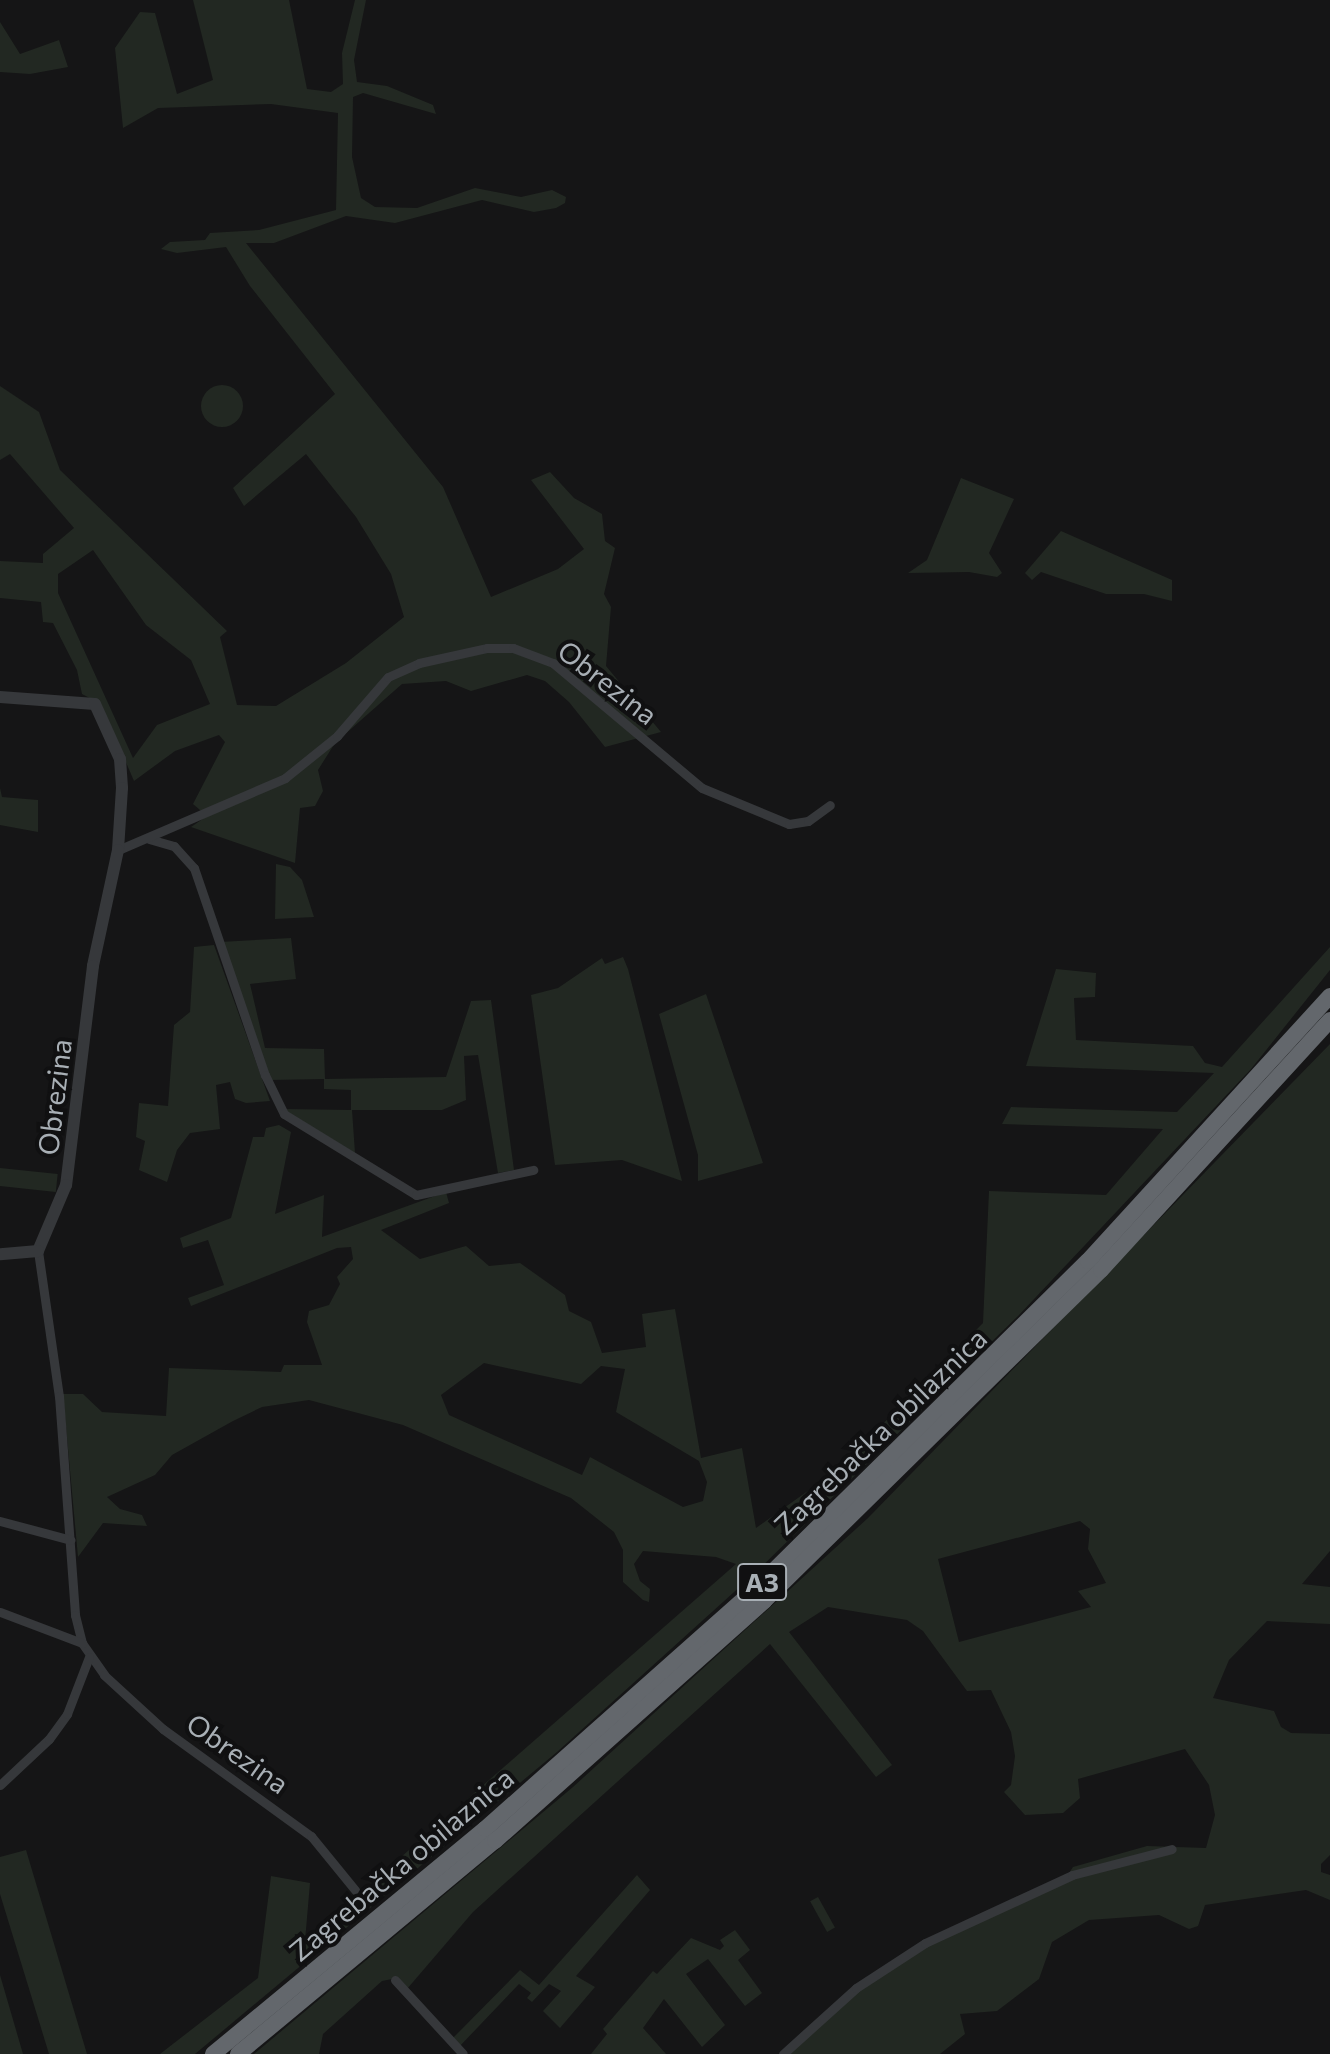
<!DOCTYPE html>
<html>
<head>
<meta charset="utf-8">
<style>
	body { margin:0 }
	#map { position:relative; width:1330px; height:2054px; overflow:hidden; background:#151516; font-family:Commissioner,sans-serif }
	div>[style] { position:absolute }
	[style*='--x'] { left:calc(var(--x)*1px); top:calc(var(--y)*1px); width:calc(var(--w)*1px); rotate:calc(var(--a)*1deg) }
	.green>* { inset:0; background:#222822; transform-origin:0 0 }
	.round { border-radius:50% }
	.minor>* { height:9px; margin:-4.5px; padding:0 4.5px; transform-origin:4.5px; border-radius:4.5px; background:#36383b }
	.tertiary>* { height:12px; margin:-6px; padding:0 6px; transform-origin:6px; border-radius:6px; background:#36383b }
	.motorway>* { height:16px; margin:-8px; padding:0 8px; transform-origin:8px; border-radius:8px; background:#63676c }
	span { translate:-50% -50%; white-space:nowrap; text-align:center; line-height:1.15; -webkit-text-stroke:8px #101011; paint-order:stroke }
	.shield-label span { padding:2px 6px; background:#101011; border:2px solid; border-radius:6px; -webkit-text-stroke-width:0 }
	.shield-label { font-size:26px; color:#a8afb5; font-weight:700 }
	.street-label { font-size:28px; color:#a8afb5 }
</style>
</head>
<body>
<div id="map">
	<div class="green">
		<div style="clip-path:polygon(evenodd,193px 0,289px 0,307px 89px,331px 92px,343px 84px,342px 53px,355px 0,366px 0,354px 60px,357px 82px,387px 86px,433px 105px,436px 114px,363px 93px,353px 97px,352px 157px,361px 198px,375px 207px,417px 208px,475px 188px,521px 197px,552px 190px,566px 197px,565px 203px,556px 208px,534px 212px,482px 200px,395px 223px,346px 216px,274px 243px,246px 243px,443px 487px,491px 597px,558px 569px,584px 549px,531px 480px,550px 472px,574px 498px,602px 514px,605px 541px,615px 548px,604px 594px,611px 607px,606px 666px,661px 732px,605px 747px,569px 702px,545px 681px,527px 675px,471px 691px,446px 681px,402px 684px,335px 743px,318px 770px,323px 791px,315px 806px,300px 808px,295px 863px,191px 827px,207px 816px,193px 804px,225px 742px,219px 735px,175px 751px,134px 781px,101px 704px,82px 694px,77px 670px,53px 623px,43px 622px,41px 602px,0 598px,0 561px,43px 563px,43px 554px,74px 528px,10px 454px,0 460px,0 386px,39px 412px,60px 470px,227px 631px,220px 637px,237px 705px,276px 706px,346px 663px,404px 617px,391px 574px,356px 517px,306px 454px,244px 506px,233px 488px,335px 394px,250px 286px,226px 247px,177px 253px,161px 249px,170px 242px,205px 240px,210px 233px,259px 230px,336px 210px,338px 113px,271px 104px,158px 108px,123px 128px,115px 48px,140px 12px,155px 13px,177px 94px,213px 80px,193px 0,93px 550px,146px 625px,191px 660px,210px 704px,157px 725px,133px 758px,58px 593px,58px 574px,93px 550px)"></div>
		<div style="clip-path:polygon(0 22px,20px 54px,59px 40px,68px 67px,30px 74px,0 72px)"></div>
		<div class="round" style="left:201px;top:385px;width:42px;height:42px"></div>
		<div style="clip-path:polygon(961px 478px,1014px 499px,989px 553px,1002px 573px,997px 577px,969px 572px,908px 573px,927px 560px)"></div>
		<div style="clip-path:polygon(1061px 531px,1172px 580px,1172px 601px,1144px 594px,1106px 594px,1041px 572px,1032px 580px,1025px 573px)"></div>
		<div style="clip-path:polygon(0 788px,2px 797px,38px 800px,38px 832px,0 825px)"></div>
		<div style="clip-path:polygon(276px 864px,290px 867px,302px 880px,314px 917px,275px 919px)"></div>
		<div style="clip-path:polygon(291px 938px,296px 979px,250px 984px,265px 1048px,324px 1049px,325px 1079px,446px 1077px,471px 1001px,491px 1000px,514px 1170px,498px 1173px,478px 1055px,464px 1056px,466px 1100px,442px 1110px,352px 1110px,355px 1153px,283px 1109px,351px 1110px,351px 1090px,324px 1089px,324px 1079px,270px 1080px,220px 942px)"></div>
		<div style="clip-path:polygon(214px 945px,270px 1101px,246px 1103px,235px 1099px,230px 1082px,216px 1085px,220px 1129px,190px 1133px,177px 1150px,167px 1182px,139px 1170px,145px 1141px,136px 1137px,139px 1103px,168px 1106px,174px 1025px,190px 1012px,194px 947px)"></div>
		<div style="clip-path:polygon(evenodd,1330px 947px,1330px 970px,1251px 1069px,1019px 1315px,754px 1574px,557px 1752px,195px 2054px,160px 2054px,258px 1978px,271px 1876px,310px 1883px,305px 1941px,736px 1564px,716px 1557px,643px 1551px,634px 1564px,640px 1581px,650px 1589px,649px 1602px,643px 1600px,623px 1582px,623px 1550px,614px 1532px,571px 1498px,403px 1425px,309px 1400px,262px 1407px,233px 1421px,172px 1455px,155px 1475px,107px 1497px,120px 1509px,142px 1515px,147px 1526px,103px 1523px,78px 1557px,63px 1394px,83px 1394px,102px 1412px,166px 1416px,169px 1368px,281px 1372px,284px 1365px,322px 1365px,307px 1322px,309px 1311px,329px 1305px,340px 1284px,337px 1277px,353px 1259px,351px 1247px,337px 1248px,191px 1306px,188px 1298px,224px 1285px,208px 1240px,183px 1248px,180px 1238px,231px 1218px,253px 1137px,264px 1137px,266px 1128px,279px 1125px,291px 1132px,275px 1214px,324px 1195px,322px 1237px,446px 1192px,449px 1203px,381px 1230px,420px 1259px,466px 1246px,489px 1266px,520px 1263px,565px 1295px,569px 1311px,591px 1322px,602px 1353px,646px 1347px,642px 1314px,675px 1309px,701px 1458px,742px 1448px,756px 1528px,837px 1470px,983px 1323px,989px 1191px,1106px 1195px,1163px 1129px,1002px 1124px,1011px 1107px,1177px 1112px,1214px 1073px,1026px 1066px,1056px 969px,1096px 973px,1095px 997px,1074px 998px,1076px 1040px,1193px 1046px,1205px 1063px,1222px 1067px,1330px 947px,484px 1363px,581px 1384px,601px 1366px,625px 1369px,616px 1412px,699px 1461px,707px 1482px,703px 1501px,683px 1507px,590px 1457px,582px 1475px,449px 1415px,441px 1395px,484px 1363px)"></div>
		<div style="clip-path:polygon(623px 957px,628px 969px,682px 1181px,622px 1160px,555px 1165px,531px 995px,558px 988px,602px 958px,605px 964px)"></div>
		<div style="clip-path:polygon(706px 994px,763px 1163px,698px 1181px,698px 1155px,659px 1014px)"></div>
		<div style="clip-path:polygon(evenodd,1330px 1044px,1330px 1551px,1302px 1584px,1330px 1587px,1330px 1624px,1267px 1621px,1229px 1660px,1213px 1698px,1274px 1711px,1281px 1727px,1291px 1733px,1330px 1734px,1330px 1855px,1321px 1864px,1321px 1872px,1330px 1875px,1330px 1900px,1306px 1890px,1205px 1905px,1198px 1926px,1189px 1929px,1159px 1915px,1089px 1920px,1052px 1942px,1039px 1979px,997px 2011px,960px 2014px,965px 2034px,940px 2054px,787px 2054px,855px 1993px,935px 1942px,1067px 1876px,1073px 1867px,1147px 1846px,1206px 1848px,1215px 1815px,1209px 1785px,1185px 1749px,1078px 1779px,1080px 1798px,1063px 1813px,1025px 1815px,1004px 1792px,1011px 1785px,1015px 1756px,1011px 1732px,991px 1690px,967px 1691px,923px 1631px,907px 1620px,828px 1607px,789px 1632px,892px 1765px,876px 1777px,770px 1644px,473px 1912px,407px 1989px,392px 1979px,382px 1981px,323px 2034px,319px 2054px,254px 2054px,573px 1787px,868px 1518px,1330px 1044px,1080px 1521px,1090px 1529px,1088px 1549px,1106px 1583px,1078px 1591px,1091px 1607px,959px 1642px,938px 1559px,1080px 1521px)"></div>
		<div style="left:0;top:1168px;width:58px;height:18px;rotate:6deg"></div>
		<div style="clip-path:polygon(26px 1850px,87px 2054px,49px 2054px,0 1894px,0 1857px)"></div>
		<div style="clip-path:polygon(637px 1875px,650px 1890px,576px 1976px,595px 1987px,560px 2028px,543px 2011px,561px 1991px,549px 1984px,532px 2002px,527px 1998px,531px 1993px,519px 1984px,459px 2047px,452px 2039px,520px 1970px,539px 1985px)"></div>
		<div style="left:818px;top:1897px;width:35px;height:9px;rotate:61deg"></div>
		<div style="clip-path:polygon(735px 1930px,750px 1950px,738px 1960px,762px 1993px,745px 2006px,708px 1959px,686px 1974px,725px 2025px,702px 2047px,664px 1999px,643px 2028px,666px 2054px,591px 2054px,607px 2034px,603px 2029px,653px 1971px,657px 1974px,691px 1938px,720px 1950px,724px 1946px,720px 1940px)"></div>
		<div style="clip-path:polygon(0 1975px,23px 2054px,0 2054px)"></div>
	</div>
	<div class="minor">
		<div style="--x:149;--y:839;--w:26;--a:16"></div>
		<div style="--x:174;--y:846;--w:30;--a:48"></div>
		<div style="--x:194;--y:868;--w:219;--a:71.1"></div>
		<div style="--x:265;--y:1075;--w:43;--a:64"></div>
		<div style="--x:284;--y:1114;--w:155;--a:31.5"></div>
		<div style="--x:416;--y:1195;--w:120;--a:-12.1"></div>
		<div style="--x:118;--y:850;--w:182;--a:-23.3"></div>
		<div style="--x:285;--y:778;--w:67;--a:-38.9"></div>
		<div style="--x:337;--y:736;--w:78;--a:-49.2"></div>
		<div style="--x:388;--y:677;--w:34;--a:-24"></div>
		<div style="--x:419;--y:663;--w:70;--a:-12.4"></div>
		<div style="--x:487;--y:648;--w:26;--a:0"></div>
		<div style="--x:513;--y:648;--w:43;--a:20.6"></div>
		<div style="--x:553;--y:663;--w:194;--a:40"></div>
		<div style="--x:702;--y:788;--w:94;--a:22.5"></div>
		<div style="--x:789;--y:824;--w:19;--a:-9"></div>
		<div style="--x:808;--y:821;--w:27;--a:-36"></div>
		<div style="--x:38;--y:1251;--w:147;--a:81.8"></div>
		<div style="--x:59;--y:1396;--w:220;--a:85.8"></div>
		<div style="--x:75;--y:1615;--w:29;--a:76"></div>
		<div style="--x:82;--y:1643;--w:39;--a:55"></div>
		<div style="--x:104;--y:1675;--w:80;--a:42.5"></div>
		<div style="--x:163;--y:1729;--w:183;--a:35.9"></div>
		<div style="--x:311;--y:1836;--w:70;--a:50.8"></div>
		<div style="--x:0;--y:1521;--w:73;--a:15"></div>
		<div style="--x:0;--y:1612;--w:88;--a:20.7"></div>
		<div style="--x:0;--y:1785;--w:67;--a:-43.2"></div>
		<div style="--x:49;--y:1739;--w:31;--a:-54"></div>
		<div style="--x:67;--y:1714;--w:61;--a:-68.9"></div>
		<div style="--x:395;--y:1980;--w:100;--a:47.4"></div>
		<div style="--x:783;--y:2054;--w:98;--a:-42.1"></div>
		<div style="--x:856;--y:1988;--w:82;--a:-33.1"></div>
		<div style="--x:925;--y:1943;--w:162;--a:-24.8"></div>
		<div style="--x:1072;--y:1875;--w:103;--a:-14.6"></div>
	</div>
	<div class="tertiary">
		<div style="--x:0;--y:697;--w:95;--a:4.2"></div>
		<div style="--x:95;--y:704;--w:60;--a:65.6"></div>
		<div style="--x:120;--y:759;--w:29;--a:86"></div>
		<div style="--x:122;--y:788;--w:62;--a:93.7"></div>
		<div style="--x:118;--y:850;--w:119;--a:102.2"></div>
		<div style="--x:93;--y:966;--w:221;--a:97"></div>
		<div style="--x:66;--y:1185;--w:72;--a:113"></div>
		<div style="--x:38;--y:1251;--w:38;--a:175"></div>
	</div>
	<div class="motorway">
		<div style="--x:213;--y:2054;--w:353;--a:-39.6"></div>
		<div style="--x:485;--y:1829;--w:358;--a:-41.6"></div>
		<div style="--x:753;--y:1591;--w:470;--a:-44.6"></div>
		<div style="--x:1088;--y:1261;--w:359;--a:-47.6"></div>
		<div style="--x:238;--y:2054;--w:334;--a:-39.7"></div>
		<div style="--x:495;--y:1841;--w:361;--a:-41.7"></div>
		<div style="--x:764;--y:1601;--w:472;--a:-44.5"></div>
		<div style="--x:1101;--y:1270;--w:339;--a:-47.5"></div>
	</div>
	<div class="shield-label">
		<span style="left:762px;top:1582px">A3</span>
	</div>
	<div class="street-label">
		<span style="left:608px;top:682px;rotate:38deg">Obrezina</span>
		<span style="left:54px;top:1097px;rotate:-83deg">Obrezina</span>
		<span style="left:880px;top:1431px;rotate:-44deg">Zagrebačka obilaznica</span>
		<span style="left:238px;top:1753px;rotate:35deg">Obrezina</span>
		<span style="left:401px;top:1864px;rotate:-40deg">Zagrebačka obilaznica</span>
	</div>
</div>
</body>
</html>
